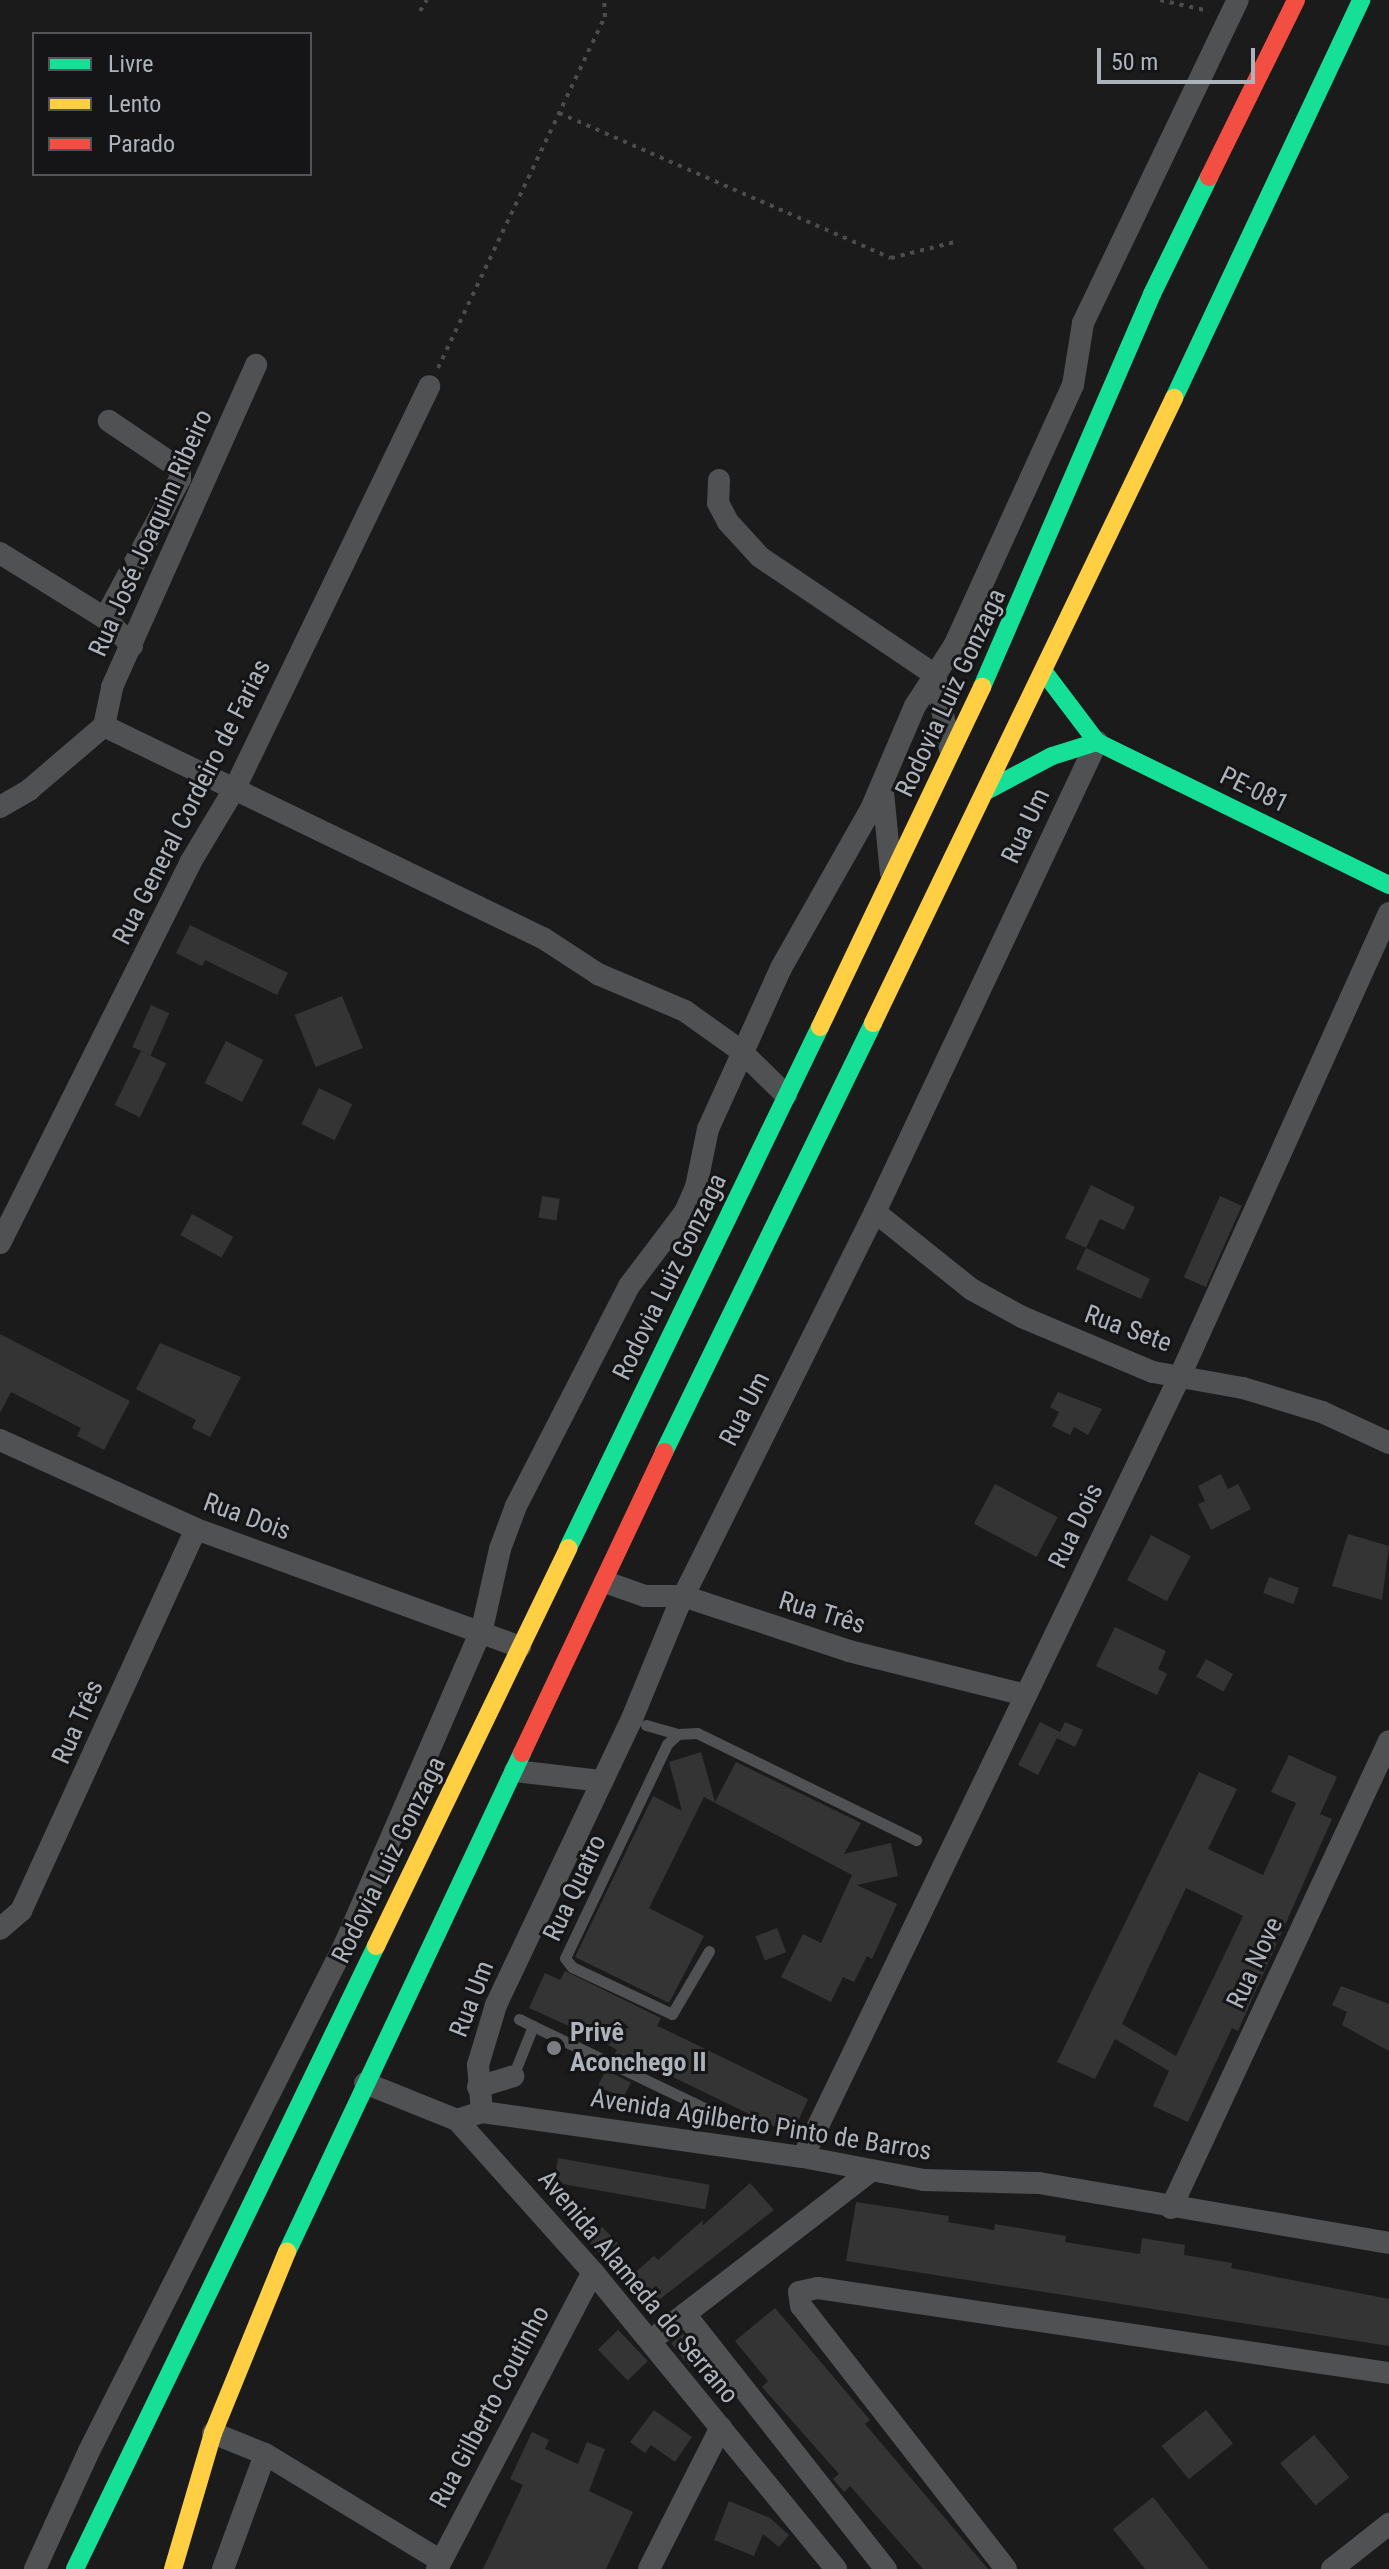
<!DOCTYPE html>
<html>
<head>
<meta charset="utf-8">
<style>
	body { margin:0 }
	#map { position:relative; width:1389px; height:2569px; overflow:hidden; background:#1b1b1b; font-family:"Roboto Condensed",sans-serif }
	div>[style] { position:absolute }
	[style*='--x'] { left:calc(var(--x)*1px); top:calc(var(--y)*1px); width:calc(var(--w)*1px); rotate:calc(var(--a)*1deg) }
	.building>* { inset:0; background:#343435; transform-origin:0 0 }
	.path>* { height:4px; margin-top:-2px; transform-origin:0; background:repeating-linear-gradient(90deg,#4b4c4e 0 4px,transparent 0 10px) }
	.lane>* { height:11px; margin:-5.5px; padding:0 5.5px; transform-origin:5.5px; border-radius:5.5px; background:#4f5153 }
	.street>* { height:22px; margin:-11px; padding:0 11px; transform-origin:11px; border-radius:11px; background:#4f5153 }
	.fast>* { height:18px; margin:-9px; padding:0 9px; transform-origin:9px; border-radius:9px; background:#16e098 }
	.slow>* { height:18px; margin:-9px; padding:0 9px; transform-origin:9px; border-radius:9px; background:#ffcf43 }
	.jam>* { height:18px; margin:-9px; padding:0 9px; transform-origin:9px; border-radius:9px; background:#f24e42 }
	.dots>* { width:22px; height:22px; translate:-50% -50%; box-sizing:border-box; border:4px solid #151517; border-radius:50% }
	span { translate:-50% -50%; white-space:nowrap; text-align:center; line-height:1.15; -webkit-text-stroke:6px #151517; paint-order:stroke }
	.street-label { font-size:26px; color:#adb3ba }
	.poi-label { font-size:26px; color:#adb3ba; font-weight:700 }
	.left { translate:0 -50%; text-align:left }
	.legend { position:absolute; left:32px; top:32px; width:280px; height:144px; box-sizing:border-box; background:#151517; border:2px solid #525458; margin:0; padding:10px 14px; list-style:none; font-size:24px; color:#adb3ba }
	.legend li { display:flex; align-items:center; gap:16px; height:40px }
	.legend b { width:40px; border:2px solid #525458 }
	.scale { position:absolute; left:1097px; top:48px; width:158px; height:36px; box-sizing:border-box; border:4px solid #adb3ba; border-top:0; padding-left:10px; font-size:24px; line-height:28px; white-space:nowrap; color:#adb3ba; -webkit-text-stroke:6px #151517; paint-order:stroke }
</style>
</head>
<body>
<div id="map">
	<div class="building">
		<div style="clip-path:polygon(190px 925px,288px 973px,277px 995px,205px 960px,202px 966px,176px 953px)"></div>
		<div style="left:342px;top:996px;width:56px;height:51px;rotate:68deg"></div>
		<div style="left:151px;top:1005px;width:20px;height:46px;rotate:24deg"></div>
		<div style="left:226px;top:1041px;width:42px;height:47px;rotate:27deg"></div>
		<div style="left:141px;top:1051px;width:28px;height:60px;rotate:26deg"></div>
		<div style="left:319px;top:1088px;width:37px;height:40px;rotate:26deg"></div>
		<div style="clip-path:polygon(1091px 1185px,1135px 1207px,1124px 1230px,1100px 1219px,1086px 1248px,1150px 1279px,1141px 1299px,1076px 1269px,1086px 1248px,1065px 1238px)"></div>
		<div style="left:542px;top:1196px;width:18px;height:22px;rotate:9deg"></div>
		<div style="left:1220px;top:1196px;width:24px;height:89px;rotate:24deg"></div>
		<div style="left:192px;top:1214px;width:47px;height:24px;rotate:29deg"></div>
		<div style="clip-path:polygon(0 1334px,130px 1401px,104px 1450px,77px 1436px,81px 1428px,11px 1392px,0 1413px)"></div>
		<div style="clip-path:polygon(160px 1343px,241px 1377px,210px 1437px,192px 1428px,196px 1420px,136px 1389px)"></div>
		<div style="clip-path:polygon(1058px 1392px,1102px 1409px,1088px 1435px,1074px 1427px,1070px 1435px,1052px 1426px,1059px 1412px,1050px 1407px)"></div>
		<div style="clip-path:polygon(1221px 1474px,1228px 1489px,1238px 1484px,1251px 1509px,1211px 1530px,1198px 1504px,1205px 1501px,1198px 1486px)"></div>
		<div style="left:995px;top:1484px;width:71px;height:45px;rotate:28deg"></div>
		<div style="clip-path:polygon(1348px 1534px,1389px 1546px,1382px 1600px,1332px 1586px)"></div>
		<div style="left:1151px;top:1535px;width:45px;height:51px;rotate:28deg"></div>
		<div style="left:1269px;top:1577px;width:32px;height:17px;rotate:20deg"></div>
		<div style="clip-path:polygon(1115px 1627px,1166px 1651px,1158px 1669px,1167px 1674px,1157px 1695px,1096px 1666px)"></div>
		<div style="left:1206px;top:1659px;width:31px;height:20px;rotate:29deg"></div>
		<div style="clip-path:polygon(1040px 1722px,1060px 1732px,1065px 1722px,1083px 1730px,1075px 1747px,1057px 1738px,1038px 1775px,1018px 1765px)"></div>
		<div style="clip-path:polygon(701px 1752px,715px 1802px,736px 1762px,861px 1823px,844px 1854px,891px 1843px,898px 1876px,857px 1885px,897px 1904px,872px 1959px,867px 1956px,854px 1982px,843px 1977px,831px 2002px,781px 1977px,803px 1934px,821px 1943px,852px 1875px,704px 1797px,649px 1908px,704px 1936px,669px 2003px,575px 1957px,653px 1796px,682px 1811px,669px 1762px)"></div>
		<div style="clip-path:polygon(evenodd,1289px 1755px,1337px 1777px,1320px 1814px,1332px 1819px,1238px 2031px,1232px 2028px,1188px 2122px,1153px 2106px,1169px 2071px,1115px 2039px,1095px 2079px,1057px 2062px,1199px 1772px,1237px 1789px,1208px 1849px,1263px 1875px,1296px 1803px,1271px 1792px,1289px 1755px,1186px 1888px,1243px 1916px,1176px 2056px,1122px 2024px,1186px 1888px)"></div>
		<div style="left:777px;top:1928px;width:26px;height:23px;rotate:69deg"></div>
		<div style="clip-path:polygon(565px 1971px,661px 2018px,657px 2026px,662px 2028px,808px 2099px,792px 2135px,642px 2062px,639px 2068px,614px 2055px,617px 2050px,602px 2041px,529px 2008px,545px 1973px,560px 1980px)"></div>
		<div style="clip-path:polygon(1341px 1986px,1389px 2004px,1389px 2051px,1342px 2025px,1347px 2012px,1332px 2005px)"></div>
		<div style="left:606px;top:2070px;width:28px;height:18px;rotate:27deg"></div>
		<div style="left:558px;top:2158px;width:154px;height:25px;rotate:10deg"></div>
		<div style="clip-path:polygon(750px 2183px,774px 2210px,655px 2303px,631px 2276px,654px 2256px,658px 2260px,703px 2220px,702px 2226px)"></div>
		<div style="clip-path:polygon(856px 2202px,949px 2216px,948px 2222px,994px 2230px,995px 2224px,1066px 2236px,1065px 2242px,1140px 2254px,1142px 2238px,1185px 2245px,1184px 2255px,1232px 2263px,1231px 2268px,1389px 2299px,1389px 2346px,846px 2261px)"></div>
		<div style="left:602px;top:2227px;width:29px;height:20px;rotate:46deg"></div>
		<div style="clip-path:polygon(775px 2308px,870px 2420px,865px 2424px,988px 2569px,923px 2569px,850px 2486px,844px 2492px,833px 2479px,839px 2474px,762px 2387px,768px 2381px,735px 2341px)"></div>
		<div style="left:618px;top:2330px;width:43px;height:28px;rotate:46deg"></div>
		<div style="left:683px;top:2334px;width:31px;height:15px;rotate:52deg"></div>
		<div style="clip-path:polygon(654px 2410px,692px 2437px,675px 2462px,651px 2445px,645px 2453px,630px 2442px)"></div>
		<div style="left:1206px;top:2410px;width:43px;height:57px;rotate:51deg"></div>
		<div style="clip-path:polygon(532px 2432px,549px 2440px,545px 2449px,578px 2464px,587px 2442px,605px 2449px,589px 2491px,633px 2512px,606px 2569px,483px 2569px,523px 2485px,510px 2479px)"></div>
		<div style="left:1314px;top:2435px;width:55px;height:44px;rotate:50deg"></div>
		<div style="clip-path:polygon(1153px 2497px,1209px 2569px,1145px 2569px,1113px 2529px)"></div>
		<div style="clip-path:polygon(729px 2501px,770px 2518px,789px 2535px,779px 2547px,763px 2534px,754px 2556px,714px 2540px)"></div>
	</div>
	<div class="path">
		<div style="--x:1160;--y:0;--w:50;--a:12.7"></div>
		<div style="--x:420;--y:11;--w:13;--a:-58"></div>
		<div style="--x:559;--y:113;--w:362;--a:23.6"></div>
		<div style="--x:891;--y:258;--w:70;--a:-14"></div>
		<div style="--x:438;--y:368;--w:389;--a:-64.6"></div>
		<div style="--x:605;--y:17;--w:17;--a:-93"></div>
	</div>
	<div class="lane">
		<div style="--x:646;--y:1725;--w:33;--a:16"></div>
		<div style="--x:709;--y:1951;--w:73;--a:120.4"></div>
		<div style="--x:672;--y:2014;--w:110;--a:-154.8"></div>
		<div style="--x:572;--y:1967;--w:11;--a:-128"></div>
		<div style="--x:565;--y:1958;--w:237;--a:-64.5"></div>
		<div style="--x:667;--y:1744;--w:15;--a:-42"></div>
		<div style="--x:678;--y:1734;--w:19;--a:-3"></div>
		<div style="--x:697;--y:1733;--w:244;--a:26"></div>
		<div style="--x:519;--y:2019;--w:16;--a:27"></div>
		<div style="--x:513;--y:2076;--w:54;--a:-68.2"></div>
		<div style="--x:533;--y:2026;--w:220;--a:25.6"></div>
	</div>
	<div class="street">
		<div style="--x:719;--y:480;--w:23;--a:92"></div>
		<div style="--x:718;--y:503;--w:21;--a:62"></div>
		<div style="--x:728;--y:522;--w:47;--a:47.6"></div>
		<div style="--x:760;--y:557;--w:211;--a:34"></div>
		<div style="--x:935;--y:675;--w:76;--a:78.5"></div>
		<div style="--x:0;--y:553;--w:123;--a:31.8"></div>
		<div style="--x:105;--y:618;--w:39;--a:46"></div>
		<div style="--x:105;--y:618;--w:158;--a:-61.7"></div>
		<div style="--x:180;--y:479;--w:10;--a:-90"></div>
		<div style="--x:180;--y:469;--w:86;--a:-145.9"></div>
		<div style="--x:104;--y:726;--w:40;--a:-78"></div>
		<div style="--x:112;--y:687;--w:353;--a:-65.9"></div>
		<div style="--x:883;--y:792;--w:81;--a:84.4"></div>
		<div style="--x:0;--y:807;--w:34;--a:-30"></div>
		<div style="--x:29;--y:790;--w:99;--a:-40.5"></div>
		<div style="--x:104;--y:726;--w:488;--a:25.8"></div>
		<div style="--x:543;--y:938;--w:66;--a:33.2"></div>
		<div style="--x:598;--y:974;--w:95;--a:23"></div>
		<div style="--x:685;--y:1011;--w:69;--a:35.5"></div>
		<div style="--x:741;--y:1051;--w:63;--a:44.4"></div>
		<div style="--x:875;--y:1212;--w:123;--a:38.7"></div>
		<div style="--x:971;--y:1289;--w:58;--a:28.8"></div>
		<div style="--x:1022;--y:1317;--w:142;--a:22.8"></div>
		<div style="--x:1153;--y:1372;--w:91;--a:10.1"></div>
		<div style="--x:1243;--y:1388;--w:83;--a:16.9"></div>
		<div style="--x:1322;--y:1412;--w:74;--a:24.8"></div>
		<div style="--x:0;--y:1243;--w:425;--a:-63.4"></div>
		<div style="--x:190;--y:863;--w:90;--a:-59.1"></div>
		<div style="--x:236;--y:786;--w:444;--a:-64.2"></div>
		<div style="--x:0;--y:1440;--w:215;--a:24.4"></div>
		<div style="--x:196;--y:1529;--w:345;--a:20"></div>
		<div style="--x:605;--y:1582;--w:42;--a:19.3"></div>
		<div style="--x:645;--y:1596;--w:38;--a:0"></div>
		<div style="--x:683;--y:1596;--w:175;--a:18.3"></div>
		<div style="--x:849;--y:1651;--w:182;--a:14"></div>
		<div style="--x:515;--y:1771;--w:88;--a:6.6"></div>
		<div style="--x:0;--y:1929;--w:28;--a:-41"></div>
		<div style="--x:21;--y:1911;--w:420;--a:-65.4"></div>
		<div style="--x:365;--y:2083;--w:99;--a:21.9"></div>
		<div style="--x:457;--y:2120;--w:204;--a:48.2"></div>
		<div style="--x:593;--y:2272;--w:384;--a:50.7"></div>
		<div style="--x:478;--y:2087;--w:37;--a:-17"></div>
		<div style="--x:482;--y:2112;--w:47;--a:-94.9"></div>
		<div style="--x:478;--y:2065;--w:63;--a:-73.3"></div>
		<div style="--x:496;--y:2005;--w:314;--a:-64.6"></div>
		<div style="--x:631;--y:1721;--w:123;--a:-67.6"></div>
		<div style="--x:678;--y:1607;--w:441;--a:-63.5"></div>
		<div style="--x:875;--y:1212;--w:520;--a:-64.72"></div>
		<div style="--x:457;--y:2120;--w:26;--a:-18"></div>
		<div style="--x:482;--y:2112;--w:324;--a:8"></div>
		<div style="--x:803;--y:2157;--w:123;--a:10.8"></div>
		<div style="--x:924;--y:2180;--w:115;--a:1.5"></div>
		<div style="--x:1039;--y:2183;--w:355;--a:9.7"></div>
		<div style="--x:803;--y:2157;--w:867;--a:-64.23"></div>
		<div style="--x:1180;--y:1376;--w:508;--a:-65.71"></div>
		<div style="--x:1171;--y:2208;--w:515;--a:-64.98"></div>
		<div style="--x:685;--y:2314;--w:325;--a:51.8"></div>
		<div style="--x:650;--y:2341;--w:279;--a:-37.6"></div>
		<div style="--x:213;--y:2433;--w:56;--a:22"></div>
		<div style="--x:265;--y:2454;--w:206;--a:31.3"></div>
		<div style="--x:35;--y:2569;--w:130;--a:-65.4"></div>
		<div style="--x:89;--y:2451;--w:566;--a:-63.21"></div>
		<div style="--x:344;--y:1946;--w:346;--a:-66.5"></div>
		<div style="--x:482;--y:1629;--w:82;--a:-77.3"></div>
		<div style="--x:500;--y:1549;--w:46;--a:-69.6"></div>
		<div style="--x:516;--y:1506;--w:247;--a:-62.8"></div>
		<div style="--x:629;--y:1286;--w:93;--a:-52.9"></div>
		<div style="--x:685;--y:1212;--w:27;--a:-66"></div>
		<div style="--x:696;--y:1187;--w:59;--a:-78.3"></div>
		<div style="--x:708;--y:1129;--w:177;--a:-65.6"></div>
		<div style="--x:781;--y:968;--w:183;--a:-60.5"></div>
		<div style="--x:871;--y:809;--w:112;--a:-66.9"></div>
		<div style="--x:915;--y:706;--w:72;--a:-57"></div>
		<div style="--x:954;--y:646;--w:287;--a:-65.5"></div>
		<div style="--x:1073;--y:385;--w:63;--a:-80.8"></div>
		<div style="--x:1083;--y:323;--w:358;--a:-64.4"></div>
		<div style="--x:223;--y:2569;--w:122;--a:-69.9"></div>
		<div style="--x:437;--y:2569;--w:335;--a:-62.3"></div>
		<div style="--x:649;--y:2569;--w:159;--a:-63.1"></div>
		<div style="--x:1006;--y:2569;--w:333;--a:-127.9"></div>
		<div style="--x:801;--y:2306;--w:14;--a:-98"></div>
		<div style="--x:799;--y:2292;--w:19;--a:-12"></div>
		<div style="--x:818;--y:2288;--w:577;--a:8.47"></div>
		<div style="--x:1332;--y:2569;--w:73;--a:-38.3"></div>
	</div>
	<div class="fast">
		<div style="--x:1174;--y:398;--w:440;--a:-64.8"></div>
		<div style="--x:1044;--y:672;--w:88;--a:52.9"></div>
		<div style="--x:1097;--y:742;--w:325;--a:26.1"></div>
		<div style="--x:982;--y:687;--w:428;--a:-66.6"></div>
		<div style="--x:1152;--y:294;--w:130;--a:-64"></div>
		<div style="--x:988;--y:790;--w:72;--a:-28"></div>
		<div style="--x:1052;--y:756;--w:47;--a:-17.3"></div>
		<div style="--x:664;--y:1452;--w:477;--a:-64"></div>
		<div style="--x:568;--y:1548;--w:579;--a:-64.19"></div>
		<div style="--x:287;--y:2252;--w:552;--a:-64.78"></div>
		<div style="--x:75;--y:2569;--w:692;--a:-64.21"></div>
	</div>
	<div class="slow">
		<div style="--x:873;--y:1023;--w:694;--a:-64.28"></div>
		<div style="--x:820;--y:1027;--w:377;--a:-64.5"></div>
		<div style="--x:376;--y:1946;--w:442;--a:-64.2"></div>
		<div style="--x:173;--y:2569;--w:142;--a:-73.6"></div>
		<div style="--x:213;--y:2433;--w:196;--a:-67.8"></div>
	</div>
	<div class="jam">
		<div style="--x:1209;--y:177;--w:197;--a:-63.8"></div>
		<div style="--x:522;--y:1753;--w:333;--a:-64.7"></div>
	</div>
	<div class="dots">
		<div style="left:554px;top:2048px;background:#7a7e82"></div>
	</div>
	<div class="street-label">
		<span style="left:151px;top:533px;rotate:-66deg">Rua José Joaquim Ribeiro</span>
		<span style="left:951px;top:693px;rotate:-65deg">Rodovia Luiz Gonzaga</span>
		<span style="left:1254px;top:790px;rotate:26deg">PE-081</span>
		<span style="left:192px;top:802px;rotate:-63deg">Rua General Cordeiro de Farias</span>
		<span style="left:1026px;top:826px;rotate:-65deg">Rua Um</span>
		<span style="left:670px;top:1277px;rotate:-64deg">Rodovia Luiz Gonzaga</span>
		<span style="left:1128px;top:1329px;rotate:20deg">Rua Sete</span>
		<span style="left:745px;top:1409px;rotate:-63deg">Rua Um</span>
		<span style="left:247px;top:1517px;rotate:20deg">Rua Dois</span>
		<span style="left:1076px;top:1526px;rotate:-64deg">Rua Dois</span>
		<span style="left:822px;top:1613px;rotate:17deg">Rua Três</span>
		<span style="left:78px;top:1722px;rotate:-66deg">Rua Três</span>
		<span style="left:389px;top:1860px;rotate:-64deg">Rodovia Luiz Gonzaga</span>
		<span style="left:575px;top:1888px;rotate:-65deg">Rua Quatro</span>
		<span style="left:1255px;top:1963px;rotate:-65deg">Rua Nove</span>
		<span style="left:472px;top:1999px;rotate:-69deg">Rua Um</span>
		<span style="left:761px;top:2125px;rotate:9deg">Avenida Agilberto Pinto de Barros</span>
		<span style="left:638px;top:2287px;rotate:50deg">Avenida Alameda do Serrano</span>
		<span style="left:490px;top:2407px;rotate:-62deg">Rua Gilberto Coutinho</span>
	</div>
	<div class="poi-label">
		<span class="left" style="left:570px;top:2048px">Privê<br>Aconchego II</span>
	</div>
	<ul class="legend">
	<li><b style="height:10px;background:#16e098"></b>Livre</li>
	<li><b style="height:10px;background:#ffcf43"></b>Lento</li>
	<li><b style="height:10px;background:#f24e42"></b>Parado</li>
	</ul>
	<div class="scale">50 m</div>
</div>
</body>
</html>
